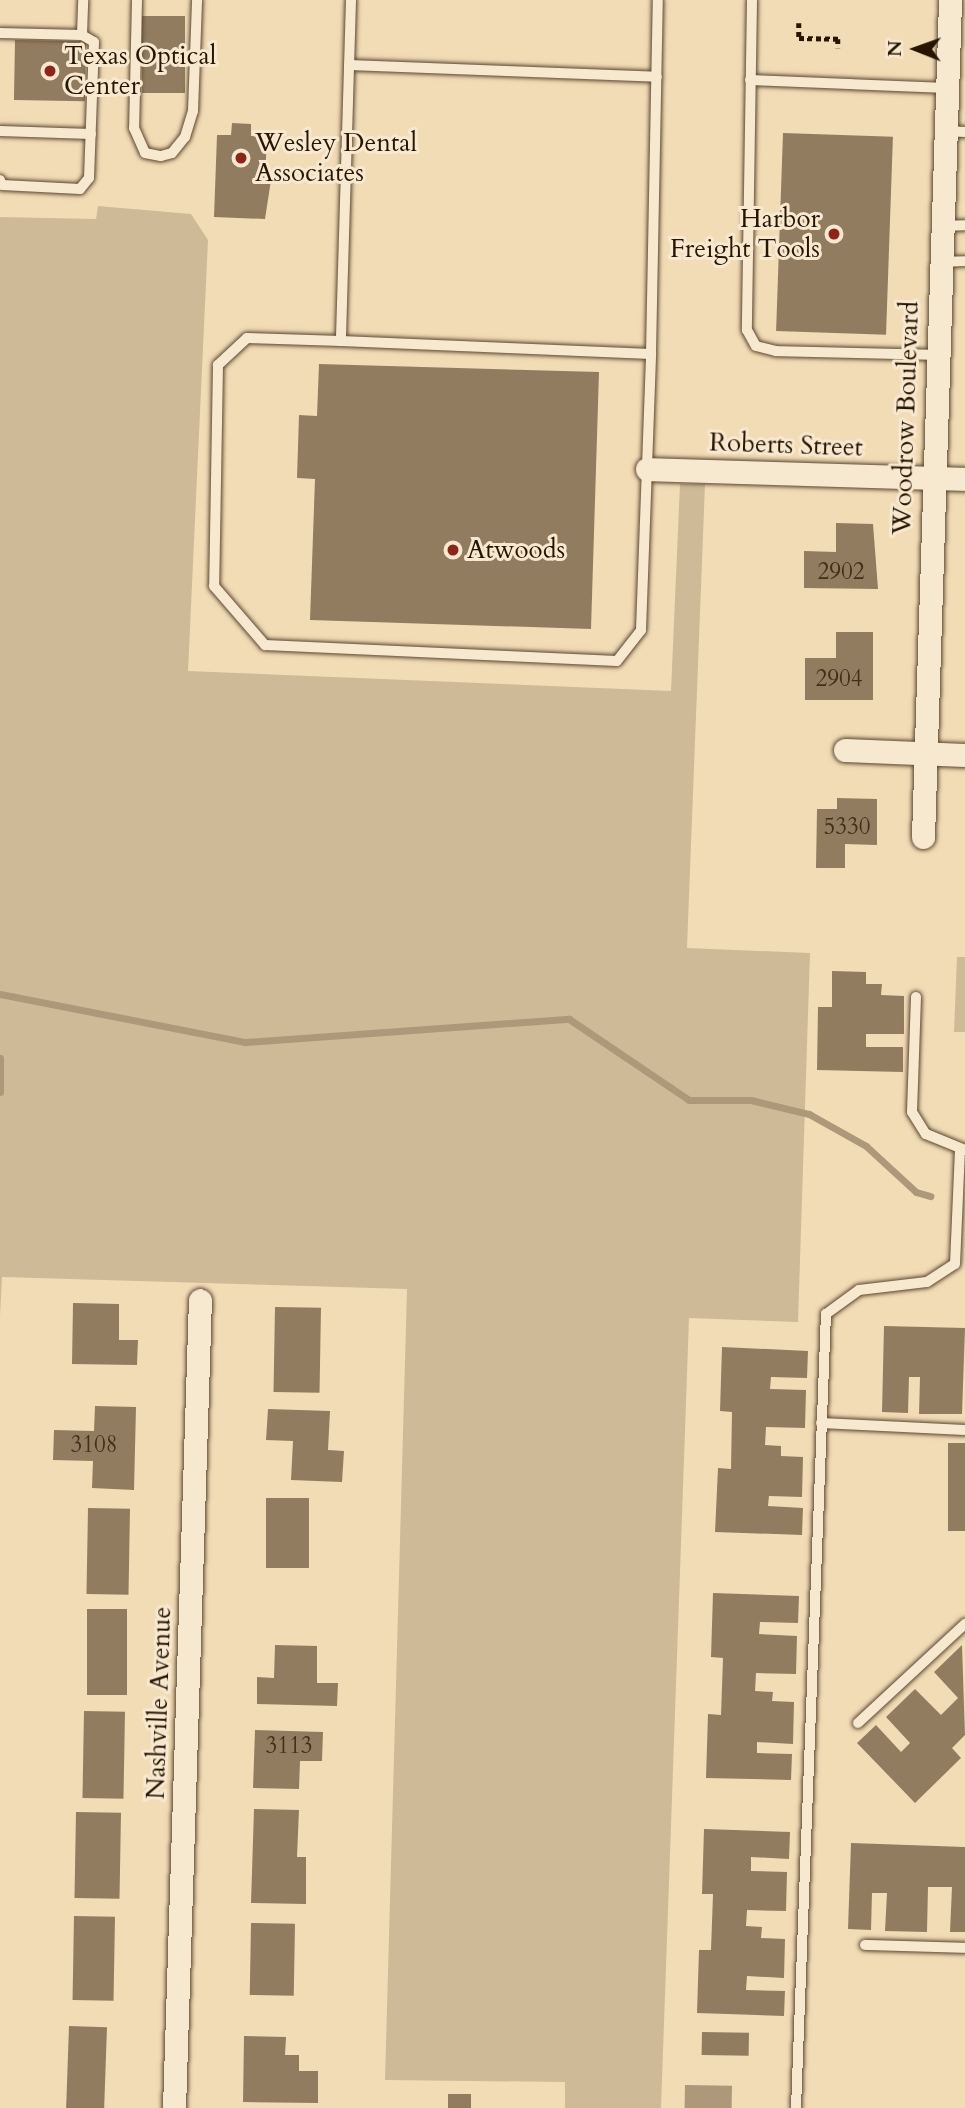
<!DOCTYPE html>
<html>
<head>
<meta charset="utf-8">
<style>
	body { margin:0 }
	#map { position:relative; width:965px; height:2108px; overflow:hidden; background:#f2dcb6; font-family:Cardo,serif }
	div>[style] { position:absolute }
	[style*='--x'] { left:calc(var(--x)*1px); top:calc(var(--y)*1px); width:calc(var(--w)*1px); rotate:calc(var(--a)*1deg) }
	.green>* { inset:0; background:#cfba97 }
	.water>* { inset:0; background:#ad9879; transform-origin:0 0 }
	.stream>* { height:7px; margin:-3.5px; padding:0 3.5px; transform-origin:3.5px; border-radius:3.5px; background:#ad9879 }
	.building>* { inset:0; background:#917c60; transform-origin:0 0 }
	.path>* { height:4.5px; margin-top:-2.25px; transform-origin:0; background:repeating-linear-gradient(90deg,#271502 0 5px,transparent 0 8.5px) }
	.roads { filter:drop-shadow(0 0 2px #5a472f) drop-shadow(0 0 2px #5a472f) }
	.service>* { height:10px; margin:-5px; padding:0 5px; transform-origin:5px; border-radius:5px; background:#f7e8d0 }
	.minor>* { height:23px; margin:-11.5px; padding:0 11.5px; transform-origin:11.5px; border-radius:11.5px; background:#f7e8d0 }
	.dots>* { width:19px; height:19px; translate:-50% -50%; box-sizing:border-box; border:4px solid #f7e8d0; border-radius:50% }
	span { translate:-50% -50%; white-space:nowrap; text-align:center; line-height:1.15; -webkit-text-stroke:6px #f7e8d0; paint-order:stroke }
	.number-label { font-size:23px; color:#422f1a }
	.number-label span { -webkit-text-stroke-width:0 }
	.poi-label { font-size:26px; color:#271502 }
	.left { translate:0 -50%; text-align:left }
	.right { translate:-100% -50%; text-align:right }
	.street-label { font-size:26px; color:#271502 }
	.north { position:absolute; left:881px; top:14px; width:70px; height:70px; -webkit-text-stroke:5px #f7e8d0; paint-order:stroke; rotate:271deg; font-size:19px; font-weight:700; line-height:28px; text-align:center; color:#271502 }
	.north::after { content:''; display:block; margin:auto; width:24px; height:32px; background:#271502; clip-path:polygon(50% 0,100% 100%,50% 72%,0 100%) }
</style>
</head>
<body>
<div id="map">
	<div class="green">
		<div style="clip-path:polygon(98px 206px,191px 214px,208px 240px,188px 671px,671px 691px,680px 484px,705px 484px,687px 948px,810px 953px,798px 1322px,689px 1318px,661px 2108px,565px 2108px,565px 2082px,385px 2080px,407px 1289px,2px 1277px,0 1316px,0 217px,96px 219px)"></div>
		<div style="clip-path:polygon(957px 957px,965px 957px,965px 1032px,954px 1032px)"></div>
	</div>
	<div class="water">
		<div style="left:685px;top:2085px;width:47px;height:23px;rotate:1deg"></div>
	</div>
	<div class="stream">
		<div style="--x:0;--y:994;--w:250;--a:11.1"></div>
		<div style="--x:245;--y:1042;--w:325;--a:-4.1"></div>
		<div style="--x:569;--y:1019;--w:145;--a:34"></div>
		<div style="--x:689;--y:1100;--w:62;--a:0"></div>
		<div style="--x:751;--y:1100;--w:60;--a:13.6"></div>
		<div style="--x:809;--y:1114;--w:65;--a:29.3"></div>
		<div style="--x:866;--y:1146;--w:68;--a:42.6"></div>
		<div style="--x:916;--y:1192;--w:15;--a:16"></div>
		<div style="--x:0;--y:1058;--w:34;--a:90"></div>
	</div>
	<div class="building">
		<div style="left:142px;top:16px;width:43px;height:77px"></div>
		<div style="left:15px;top:40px;width:71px;height:60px;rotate:1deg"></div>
		<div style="clip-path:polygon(232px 123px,251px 124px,251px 136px,267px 136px,265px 180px,271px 180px,265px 219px,214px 217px,217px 135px,231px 135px)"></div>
		<div style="left:783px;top:133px;width:110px;height:198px;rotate:2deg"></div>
		<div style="clip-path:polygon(319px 364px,599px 372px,591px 629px,310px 620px,315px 479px,297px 478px,299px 415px,317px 416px)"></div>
		<div style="clip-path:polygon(836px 523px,873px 524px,878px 589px,804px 588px,804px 551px,836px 552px)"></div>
		<div style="clip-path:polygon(836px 632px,873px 632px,873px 700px,805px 700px,805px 658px,836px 658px)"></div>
		<div style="clip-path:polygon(837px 798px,877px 799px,877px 845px,845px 844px,845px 868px,816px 868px,817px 809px,837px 809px)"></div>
		<div style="clip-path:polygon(832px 971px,866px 972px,866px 984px,882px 984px,881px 995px,904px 996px,904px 1034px,866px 1034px,866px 1047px,903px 1047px,903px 1072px,817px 1070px,818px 1007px,832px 1007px)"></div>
		<div style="clip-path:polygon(73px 1303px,119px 1304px,119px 1340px,138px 1340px,137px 1365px,72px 1364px)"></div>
		<div style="left:275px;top:1307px;width:46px;height:85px;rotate:1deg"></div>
		<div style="clip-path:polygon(884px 1326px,965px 1328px,962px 1414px,919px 1414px,920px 1377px,909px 1377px,908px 1413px,882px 1412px)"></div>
		<div style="clip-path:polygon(722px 1347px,808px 1351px,807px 1378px,771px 1377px,770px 1389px,806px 1390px,805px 1428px,766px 1427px,765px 1445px,781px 1446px,781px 1456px,803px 1457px,802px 1497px,769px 1496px,768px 1506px,803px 1508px,802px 1535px,715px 1532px,718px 1468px,731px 1469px,732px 1412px,720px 1411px)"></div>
		<div style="clip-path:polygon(95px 1406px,136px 1407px,134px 1490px,92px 1488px,93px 1461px,53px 1460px,54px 1430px,94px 1431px)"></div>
		<div style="clip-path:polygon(268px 1409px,330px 1411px,328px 1450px,344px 1451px,342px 1482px,291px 1480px,293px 1441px,266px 1440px)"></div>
		<div style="left:948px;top:1443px;width:17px;height:88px"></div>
		<div style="left:266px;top:1498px;width:43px;height:70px"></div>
		<div style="left:88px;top:1508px;width:42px;height:86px;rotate:1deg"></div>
		<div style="clip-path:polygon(713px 1593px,799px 1596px,798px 1623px,760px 1622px,759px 1634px,797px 1636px,796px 1674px,756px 1673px,755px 1691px,773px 1692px,772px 1701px,794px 1702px,793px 1744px,757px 1742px,757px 1753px,792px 1754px,791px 1780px,706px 1778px,708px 1714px,721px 1715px,723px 1658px,711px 1657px)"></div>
		<div style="left:87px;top:1609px;width:40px;height:86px"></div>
		<div style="clip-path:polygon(275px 1645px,317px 1646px,317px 1683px,338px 1683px,337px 1706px,257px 1704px,257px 1677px,274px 1678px)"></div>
		<div style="clip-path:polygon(962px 1645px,965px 1735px,952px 1748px,961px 1758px,915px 1803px,857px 1743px,876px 1725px,901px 1752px,910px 1743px,886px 1717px,915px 1689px,941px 1715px,958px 1698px,934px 1672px)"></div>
		<div style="left:84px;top:1711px;width:41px;height:87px;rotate:1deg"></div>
		<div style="clip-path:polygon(255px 1730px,323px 1732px,322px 1761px,300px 1761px,299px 1789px,253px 1788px)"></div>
		<div style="clip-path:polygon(254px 1809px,299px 1810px,297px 1857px,306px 1857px,306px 1904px,251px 1903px)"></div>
		<div style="left:76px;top:1812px;width:45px;height:86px;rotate:1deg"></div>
		<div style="clip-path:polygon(704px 1829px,790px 1832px,789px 1859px,751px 1857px,751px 1871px,787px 1872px,786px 1911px,747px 1910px,746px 1926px,762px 1927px,761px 1938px,785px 1939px,784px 1978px,747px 1976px,746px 1990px,785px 1991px,784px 2016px,697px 2013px,699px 1950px,711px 1950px,713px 1894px,702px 1894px)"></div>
		<div style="clip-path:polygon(851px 1843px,965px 1847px,965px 1932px,950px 1932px,952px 1887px,928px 1887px,927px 1932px,885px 1931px,887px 1893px,872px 1893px,871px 1930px,848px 1929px)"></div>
		<div style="left:74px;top:1916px;width:41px;height:84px;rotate:1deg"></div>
		<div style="left:251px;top:1923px;width:44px;height:72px;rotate:1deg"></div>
		<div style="left:69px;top:2026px;width:38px;height:82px;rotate:2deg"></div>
		<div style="left:702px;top:2032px;width:47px;height:23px;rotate:1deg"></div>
		<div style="clip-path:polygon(244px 2036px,286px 2037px,285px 2055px,299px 2055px,299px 2071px,318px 2071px,318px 2103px,243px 2102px)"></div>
		<div style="left:448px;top:2094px;width:23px;height:14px"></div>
	</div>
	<div class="path">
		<div style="--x:799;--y:23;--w:15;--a:90"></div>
		<div style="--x:799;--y:38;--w:39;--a:1"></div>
		<div style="--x:838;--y:39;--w:9;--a:90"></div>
	</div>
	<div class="roads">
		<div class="service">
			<div style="--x:137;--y:0;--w:128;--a:91.3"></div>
			<div style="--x:134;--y:128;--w:27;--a:66"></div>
			<div style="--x:145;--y:153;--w:16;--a:11"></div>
			<div style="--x:161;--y:156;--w:11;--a:-15"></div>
			<div style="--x:172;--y:153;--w:21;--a:-51"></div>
			<div style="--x:185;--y:137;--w:27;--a:-73"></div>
			<div style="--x:193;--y:111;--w:111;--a:-87.9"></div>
			<div style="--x:351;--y:0;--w:341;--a:91.7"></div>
			<div style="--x:341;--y:341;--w:310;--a:2.4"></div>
			<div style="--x:651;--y:354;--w:354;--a:-88.9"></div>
			<div style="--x:752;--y:0;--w:330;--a:90.9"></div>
			<div style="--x:747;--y:330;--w:18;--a:61"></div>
			<div style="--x:756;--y:346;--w:21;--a:14"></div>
			<div style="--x:776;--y:351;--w:160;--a:1.4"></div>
			<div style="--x:0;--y:33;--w:82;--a:1.4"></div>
			<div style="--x:82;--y:35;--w:35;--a:-88"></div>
			<div style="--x:349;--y:65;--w:308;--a:2.2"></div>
			<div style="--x:750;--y:80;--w:197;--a:2.3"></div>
			<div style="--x:0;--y:131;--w:91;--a:1.9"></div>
			<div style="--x:945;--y:131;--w:20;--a:3"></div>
			<div style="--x:0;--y:180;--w:5;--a:68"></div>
			<div style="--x:2;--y:185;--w:78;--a:2.9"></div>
			<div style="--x:80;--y:189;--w:14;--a:-51"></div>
			<div style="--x:89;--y:178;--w:136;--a:-87.9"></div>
			<div style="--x:94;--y:42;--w:14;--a:-150"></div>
			<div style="--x:941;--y:226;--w:24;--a:-2"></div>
			<div style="--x:940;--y:262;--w:25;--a:-2"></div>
			<div style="--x:341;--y:341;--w:94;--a:-178.2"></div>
			<div style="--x:247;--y:338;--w:40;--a:137"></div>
			<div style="--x:218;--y:365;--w:221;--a:91"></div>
			<div style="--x:214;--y:586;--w:78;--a:49.2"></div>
			<div style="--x:265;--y:645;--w:352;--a:2.6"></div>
			<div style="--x:617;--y:661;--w:39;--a:-52"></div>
			<div style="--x:641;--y:630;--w:276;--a:-87.9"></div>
			<div style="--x:916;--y:997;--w:115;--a:92"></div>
			<div style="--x:912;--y:1112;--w:26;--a:58"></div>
			<div style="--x:926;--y:1134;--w:42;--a:22.3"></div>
			<div style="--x:821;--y:1423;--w:144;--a:2.8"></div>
			<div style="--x:858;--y:1723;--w:146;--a:-42.8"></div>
			<div style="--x:865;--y:1945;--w:100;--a:1.7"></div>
			<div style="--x:796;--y:2108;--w:795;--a:-87.84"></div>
			<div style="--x:826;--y:1314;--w:41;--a:-36"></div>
			<div style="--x:859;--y:1290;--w:68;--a:-6.7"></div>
			<div style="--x:927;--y:1282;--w:33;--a:-33"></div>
			<div style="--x:955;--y:1264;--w:115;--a:-87.5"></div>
		</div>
		<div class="minor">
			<div style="--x:647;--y:469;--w:318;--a:1.8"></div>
			<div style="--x:845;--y:750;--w:120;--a:2.4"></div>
			<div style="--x:923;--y:837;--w:837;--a:-88.15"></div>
			<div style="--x:174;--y:2108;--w:808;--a:-88.16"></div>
		</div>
	</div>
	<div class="dots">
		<div style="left:50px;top:71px;background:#8f2418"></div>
		<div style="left:241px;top:158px;background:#8f2418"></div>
		<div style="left:834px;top:234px;background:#8f2418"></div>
		<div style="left:453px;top:550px;background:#8f2418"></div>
	</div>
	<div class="number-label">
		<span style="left:841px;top:572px">2902</span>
		<span style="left:839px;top:679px">2904</span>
		<span style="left:847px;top:827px">5330</span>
		<span style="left:94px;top:1445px">3108</span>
		<span style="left:289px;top:1746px">3113</span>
	</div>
	<div class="poi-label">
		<span class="left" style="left:64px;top:71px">Texas Optical<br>Center</span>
		<span class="left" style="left:255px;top:158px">Wesley Dental<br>Associates</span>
		<span class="right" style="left:820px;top:234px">Harbor<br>Freight Tools</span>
		<span class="left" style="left:467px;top:550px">Atwoods</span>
	</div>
	<div class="street-label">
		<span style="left:906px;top:418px;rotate:-88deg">Woodrow Boulevard</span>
		<span style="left:786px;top:445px;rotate:2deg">Roberts Street</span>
		<span style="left:159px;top:1703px;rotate:-88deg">Nashville Avenue</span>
	</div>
	<div class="north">N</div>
</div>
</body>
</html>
